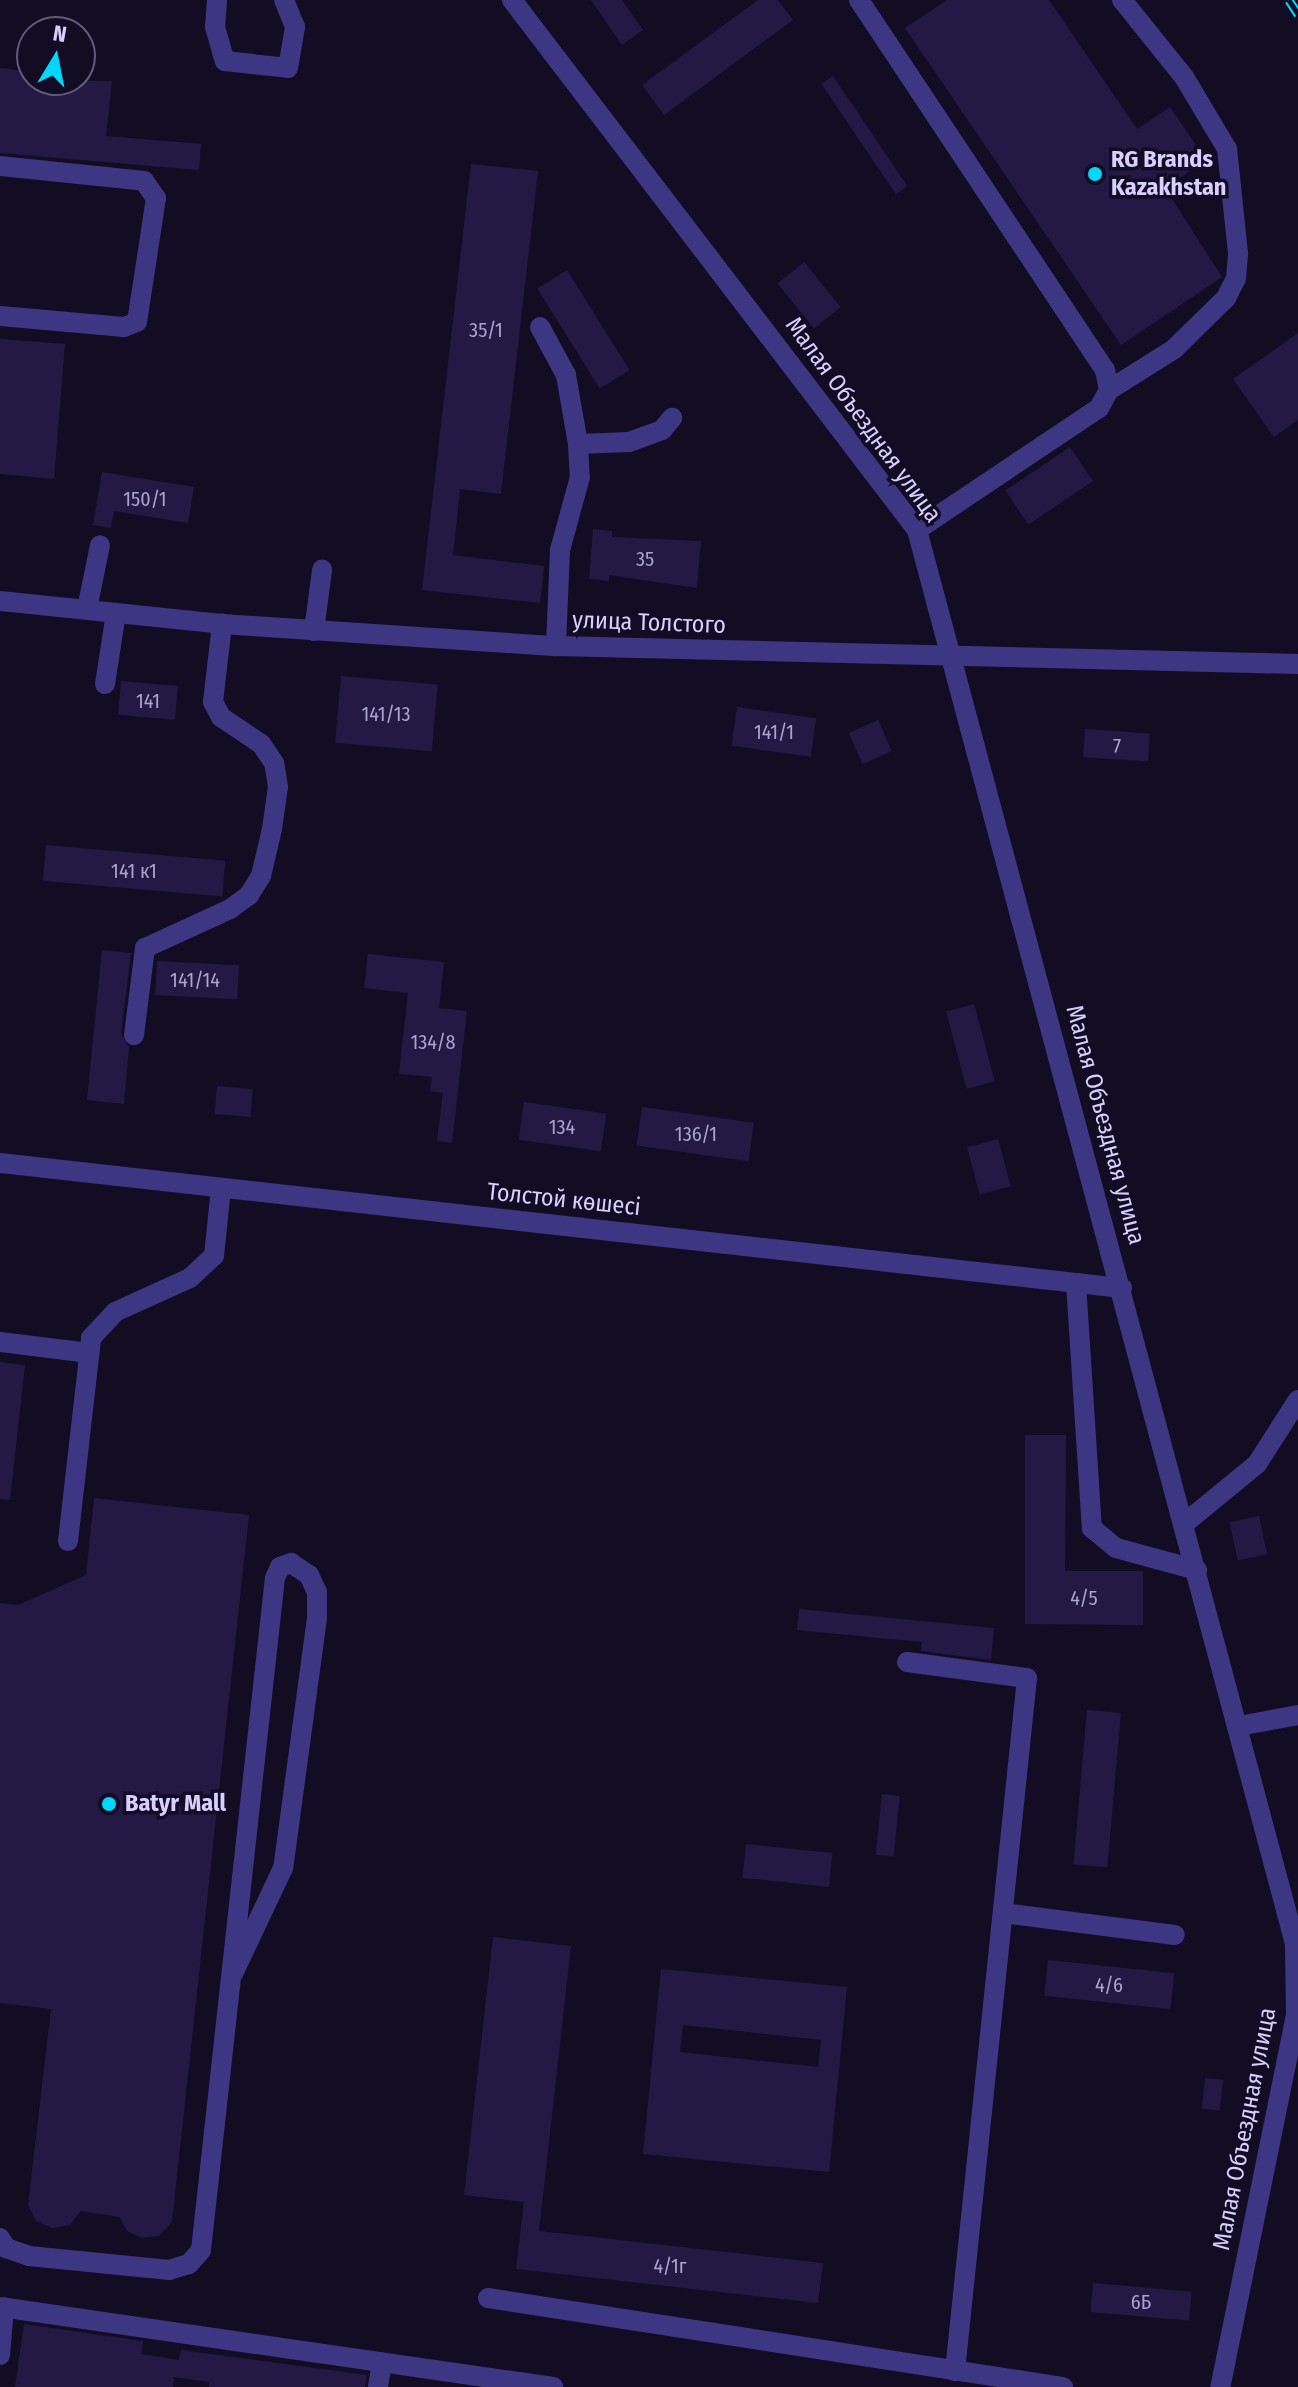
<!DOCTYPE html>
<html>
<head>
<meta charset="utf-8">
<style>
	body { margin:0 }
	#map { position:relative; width:1298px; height:2387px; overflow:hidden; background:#120d23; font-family:"Fira Sans Condensed",sans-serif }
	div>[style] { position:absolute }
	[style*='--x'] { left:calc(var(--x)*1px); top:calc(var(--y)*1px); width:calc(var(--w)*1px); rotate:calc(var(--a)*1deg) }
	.building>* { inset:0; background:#241945; transform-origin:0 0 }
	.minor>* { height:20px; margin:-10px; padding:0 10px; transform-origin:10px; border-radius:10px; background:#3d3783 }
	.rail>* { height:9px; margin-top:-4.5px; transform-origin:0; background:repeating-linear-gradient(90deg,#120d23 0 18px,#00d8fb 0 36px); box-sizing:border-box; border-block:2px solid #00d8fb }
	.dots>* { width:22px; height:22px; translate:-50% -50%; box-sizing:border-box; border:4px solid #120d23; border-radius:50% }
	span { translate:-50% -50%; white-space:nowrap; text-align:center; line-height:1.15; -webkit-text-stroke:7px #120d23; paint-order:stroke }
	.number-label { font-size:20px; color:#aaa2d0 }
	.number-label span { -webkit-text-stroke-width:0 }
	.poi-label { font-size:24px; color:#d7d0ff; font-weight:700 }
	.left { translate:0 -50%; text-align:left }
	.street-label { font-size:24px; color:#d7d0ff }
	.north { position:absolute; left:16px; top:16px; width:80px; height:80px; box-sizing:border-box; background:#120d23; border:2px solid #615b7b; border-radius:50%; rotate:10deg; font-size:22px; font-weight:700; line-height:32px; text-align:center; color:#d7d0ff }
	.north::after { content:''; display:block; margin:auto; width:28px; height:36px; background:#00d8fb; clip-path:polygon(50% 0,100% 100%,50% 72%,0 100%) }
</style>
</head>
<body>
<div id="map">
	<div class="building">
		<div style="clip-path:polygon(591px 0,622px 0,643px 30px,622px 45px)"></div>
		<div style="clip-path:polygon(758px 0,778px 0,793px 20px,664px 115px,642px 85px)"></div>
		<div style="clip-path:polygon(947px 0,1049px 0,1137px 129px,1170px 107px,1206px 160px,1165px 188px,1222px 277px,1121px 345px,905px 28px)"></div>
		<div style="clip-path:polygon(0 68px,32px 72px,32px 80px,112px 81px,106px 136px,201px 144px,199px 170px,0 153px)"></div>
		<div style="left:833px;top:76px;width:133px;height:14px;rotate:56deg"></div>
		<div style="clip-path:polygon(471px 164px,538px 171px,501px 494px,460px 489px,453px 555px,544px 566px,540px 603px,422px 590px)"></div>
		<div style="left:804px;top:262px;width:58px;height:34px;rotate:51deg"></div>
		<div style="left:567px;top:270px;width:118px;height:35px;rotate:58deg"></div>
		<div style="clip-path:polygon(1298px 333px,1298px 420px,1274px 437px,1233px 379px)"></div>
		<div style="clip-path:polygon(0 339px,65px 344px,54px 479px,0 474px)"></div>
		<div style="left:1070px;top:447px;width:41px;height:78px;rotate:56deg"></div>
		<div style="clip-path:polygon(102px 472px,194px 487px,188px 523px,114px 511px,111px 528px,93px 525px)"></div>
		<div style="clip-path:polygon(593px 529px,612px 531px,612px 537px,701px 541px,697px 588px,609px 575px,609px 581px,589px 579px)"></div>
		<div style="left:341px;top:676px;width:97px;height:67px;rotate:5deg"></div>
		<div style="left:121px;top:681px;width:57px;height:34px;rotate:5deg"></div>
		<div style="left:737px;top:707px;width:80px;height:39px;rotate:8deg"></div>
		<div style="left:878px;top:720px;width:34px;height:32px;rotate:66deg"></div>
		<div style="left:1085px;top:729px;width:65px;height:28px;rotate:4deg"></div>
		<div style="left:46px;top:845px;width:180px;height:36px;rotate:5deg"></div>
		<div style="clip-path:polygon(102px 950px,131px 953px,121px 1033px,129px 1047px,124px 1104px,87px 1100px)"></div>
		<div style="clip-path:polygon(368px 954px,444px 962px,439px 1008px,467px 1011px,452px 1143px,437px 1141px,443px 1093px,430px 1091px,432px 1077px,399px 1074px,408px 993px,364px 988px)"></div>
		<div style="left:157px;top:961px;width:82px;height:34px;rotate:3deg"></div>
		<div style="left:974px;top:1004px;width:80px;height:29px;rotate:75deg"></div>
		<div style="left:217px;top:1086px;width:36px;height:28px;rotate:5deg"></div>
		<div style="left:524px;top:1102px;width:83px;height:38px;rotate:8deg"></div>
		<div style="left:642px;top:1107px;width:113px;height:39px;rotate:8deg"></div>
		<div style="left:998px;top:1139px;width:49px;height:32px;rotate:75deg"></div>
		<div style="clip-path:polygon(0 1362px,25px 1365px,10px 1500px,0 1499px)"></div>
		<div style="clip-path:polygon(1025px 1435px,1066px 1435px,1065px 1571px,1143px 1571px,1143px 1625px,1025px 1624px)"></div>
		<div style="clip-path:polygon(94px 1498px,249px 1515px,172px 2222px,159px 2236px,142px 2238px,127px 2231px,120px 2217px,81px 2211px,70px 2225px,52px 2228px,36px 2221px,28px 2205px,51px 2009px,0 2003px,0 1603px,18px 1605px,86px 1575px)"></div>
		<div style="left:1259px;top:1516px;width:39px;height:30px;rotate:78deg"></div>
		<div style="clip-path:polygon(799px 1609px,994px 1628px,991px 1660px,921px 1651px,922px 1642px,797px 1630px)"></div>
		<div style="left:1087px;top:1710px;width:34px;height:155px;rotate:5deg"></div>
		<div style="left:882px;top:1794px;width:18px;height:61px;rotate:6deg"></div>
		<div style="left:746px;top:1844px;width:87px;height:34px;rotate:6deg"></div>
		<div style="clip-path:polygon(493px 1937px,571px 1946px,539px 2231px,823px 2263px,818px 2303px,516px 2269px,524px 2202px,464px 2195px)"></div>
		<div style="left:1048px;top:1960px;width:127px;height:36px;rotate:6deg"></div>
		<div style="clip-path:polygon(evenodd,661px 1969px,847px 1987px,829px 2172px,643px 2154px,661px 1969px,683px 2025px,821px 2040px,818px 2067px,680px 2052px,683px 2025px)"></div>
		<div style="left:1205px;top:2078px;width:18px;height:31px;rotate:6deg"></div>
		<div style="left:1093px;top:2283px;width:99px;height:29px;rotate:5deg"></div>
		<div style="clip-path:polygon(24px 2324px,143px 2341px,141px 2354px,179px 2360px,181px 2350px,367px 2375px,365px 2387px,209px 2387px,209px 2382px,174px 2377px,173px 2387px,15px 2387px)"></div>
	</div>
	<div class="minor">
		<div style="--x:217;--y:0;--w:27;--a:94"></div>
		<div style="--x:215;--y:27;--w:35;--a:74"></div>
		<div style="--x:225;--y:61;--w:63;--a:6.3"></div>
		<div style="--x:288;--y:68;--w:42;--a:-80.3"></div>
		<div style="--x:295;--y:27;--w:29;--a:-112"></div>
		<div style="--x:512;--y:0;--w:667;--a:52.61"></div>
		<div style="--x:917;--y:530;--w:1464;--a:75.03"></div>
		<div style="--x:1295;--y:1944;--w:71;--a:89.2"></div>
		<div style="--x:1296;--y:2015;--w:380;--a:101.5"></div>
		<div style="--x:859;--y:0;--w:444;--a:56.4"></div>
		<div style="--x:1105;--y:370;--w:20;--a:79"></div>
		<div style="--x:1109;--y:390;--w:21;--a:119"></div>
		<div style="--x:1099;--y:408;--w:219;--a:146.2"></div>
		<div style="--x:0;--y:166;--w:145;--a:5.9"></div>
		<div style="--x:144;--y:181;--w:21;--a:55"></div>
		<div style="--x:156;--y:198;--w:125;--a:98.7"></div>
		<div style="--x:137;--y:322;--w:14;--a:159"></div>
		<div style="--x:124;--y:327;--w:124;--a:-174.9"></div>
		<div style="--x:540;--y:327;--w:55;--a:61.6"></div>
		<div style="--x:566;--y:375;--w:70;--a:80.1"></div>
		<div style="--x:578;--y:444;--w:33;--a:87"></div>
		<div style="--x:580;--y:477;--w:76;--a:105.3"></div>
		<div style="--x:560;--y:550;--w:96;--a:92.4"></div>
		<div style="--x:1109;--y:390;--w:77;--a:-32.2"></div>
		<div style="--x:1174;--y:349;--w:73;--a:-44.4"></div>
		<div style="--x:1226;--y:298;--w:22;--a:-63"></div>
		<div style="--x:1236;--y:278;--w:25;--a:-85"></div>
		<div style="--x:1238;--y:253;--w:105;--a:-96"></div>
		<div style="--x:1227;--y:149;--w:84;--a:-120.8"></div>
		<div style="--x:1184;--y:77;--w:99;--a:-128.8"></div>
		<div style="--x:578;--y:444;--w:51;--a:-2.2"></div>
		<div style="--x:629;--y:442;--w:35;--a:-20"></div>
		<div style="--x:662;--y:430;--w:16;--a:-50"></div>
		<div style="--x:0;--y:601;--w:223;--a:5.9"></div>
		<div style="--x:222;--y:624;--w:335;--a:3.8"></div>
		<div style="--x:556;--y:646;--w:742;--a:1.39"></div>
		<div style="--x:87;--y:609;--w:65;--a:-78.5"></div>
		<div style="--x:314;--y:631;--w:62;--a:-82.5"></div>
		<div style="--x:105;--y:684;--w:72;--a:-81.2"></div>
		<div style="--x:134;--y:1035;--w:88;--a:-82.8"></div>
		<div style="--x:145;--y:948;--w:94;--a:-24.6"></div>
		<div style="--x:230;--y:909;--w:24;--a:-36"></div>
		<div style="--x:249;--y:895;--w:22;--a:-58"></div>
		<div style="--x:261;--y:876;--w:48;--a:-76.8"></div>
		<div style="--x:272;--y:829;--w:42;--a:-81.9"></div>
		<div style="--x:278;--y:787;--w:24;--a:-99"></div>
		<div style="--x:274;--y:763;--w:23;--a:-124"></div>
		<div style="--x:261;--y:744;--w:48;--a:-146"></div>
		<div style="--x:221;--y:717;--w:17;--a:-118"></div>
		<div style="--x:213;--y:702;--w:79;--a:-83.4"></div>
		<div style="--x:0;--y:1163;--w:1129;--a:6.36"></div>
		<div style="--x:1076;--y:1283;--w:246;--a:86.3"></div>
		<div style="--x:1092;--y:1528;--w:31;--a:40"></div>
		<div style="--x:1116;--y:1548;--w:84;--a:15.2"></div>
		<div style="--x:0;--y:1342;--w:90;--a:7"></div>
		<div style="--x:1185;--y:1523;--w:93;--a:-39.3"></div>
		<div style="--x:1257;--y:1464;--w:76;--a:-57.4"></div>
		<div style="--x:68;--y:1541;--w:204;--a:-83.5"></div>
		<div style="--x:91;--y:1338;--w:35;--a:-47"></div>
		<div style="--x:115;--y:1312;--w:82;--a:-24.4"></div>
		<div style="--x:190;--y:1278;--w:33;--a:-43"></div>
		<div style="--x:214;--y:1256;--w:68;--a:-84.1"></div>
		<div style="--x:907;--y:1662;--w:121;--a:7.6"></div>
		<div style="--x:1027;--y:1678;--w:697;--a:95.93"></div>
		<div style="--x:1239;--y:1726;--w:60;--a:-10.6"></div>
		<div style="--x:1003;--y:1913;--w:173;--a:7.3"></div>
		<div style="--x:0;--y:2238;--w:12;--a:59"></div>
		<div style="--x:6;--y:2248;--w:24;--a:19"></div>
		<div style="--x:29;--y:2256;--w:141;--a:5.7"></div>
		<div style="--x:169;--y:2270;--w:21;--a:-17"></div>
		<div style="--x:189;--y:2264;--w:18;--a:-49"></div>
		<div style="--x:201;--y:2250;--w:676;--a:-83.72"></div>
		<div style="--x:275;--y:1578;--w:12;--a:-66"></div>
		<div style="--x:280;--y:1567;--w:12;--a:-20"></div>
		<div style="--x:291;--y:1563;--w:22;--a:34"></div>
		<div style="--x:309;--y:1575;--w:19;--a:65"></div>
		<div style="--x:317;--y:1592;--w:26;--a:90"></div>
		<div style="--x:317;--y:1618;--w:252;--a:97.7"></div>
		<div style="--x:283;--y:1868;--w:117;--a:115.3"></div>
		<div style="--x:488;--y:2298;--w:582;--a:8.8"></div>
		<div style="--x:0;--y:2307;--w:559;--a:8.23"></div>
		<div style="--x:0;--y:2355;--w:48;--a:-85.2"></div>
		<div style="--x:378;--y:2387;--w:25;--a:-81"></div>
	</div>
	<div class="rail">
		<div style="--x:1289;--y:0;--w:17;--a:57"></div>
	</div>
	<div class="dots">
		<div style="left:1095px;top:174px;background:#00d8fb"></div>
		<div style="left:109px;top:1804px;background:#00d8fb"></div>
	</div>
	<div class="number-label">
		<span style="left:486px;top:330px">35/1</span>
		<span style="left:145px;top:499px">150/1</span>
		<span style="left:645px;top:559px">35</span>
		<span style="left:148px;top:701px">141</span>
		<span style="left:386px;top:714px">141/13</span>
		<span style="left:774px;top:732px">141/1</span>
		<span style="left:1117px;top:746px">7</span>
		<span style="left:134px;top:871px">141 к1</span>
		<span style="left:195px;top:980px">141/14</span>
		<span style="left:433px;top:1042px">134/8</span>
		<span style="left:562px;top:1127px">134</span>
		<span style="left:696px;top:1134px">136/1</span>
		<span style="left:1084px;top:1598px">4/5</span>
		<span style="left:1109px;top:1985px">4/6</span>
		<span style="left:670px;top:2266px">4/1г</span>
		<span style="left:1141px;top:2302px">6Б</span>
	</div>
	<div class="poi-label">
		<span class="left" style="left:1111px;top:174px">RG Brands<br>Kazakhstan</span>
		<span class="left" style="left:125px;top:1804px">Batyr Mall</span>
	</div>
	<div class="street-label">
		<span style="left:863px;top:420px;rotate:54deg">Малая Объездная улица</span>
		<span style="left:649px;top:623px;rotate:2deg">улица Толстого</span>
		<span style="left:1105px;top:1125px;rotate:75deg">Малая Объездная улица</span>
		<span style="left:564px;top:1200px;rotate:6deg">Толстой көшесі</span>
		<span style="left:1245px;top:2129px;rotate:-79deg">Малая Объездная улица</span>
	</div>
	<div class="north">N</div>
</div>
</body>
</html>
